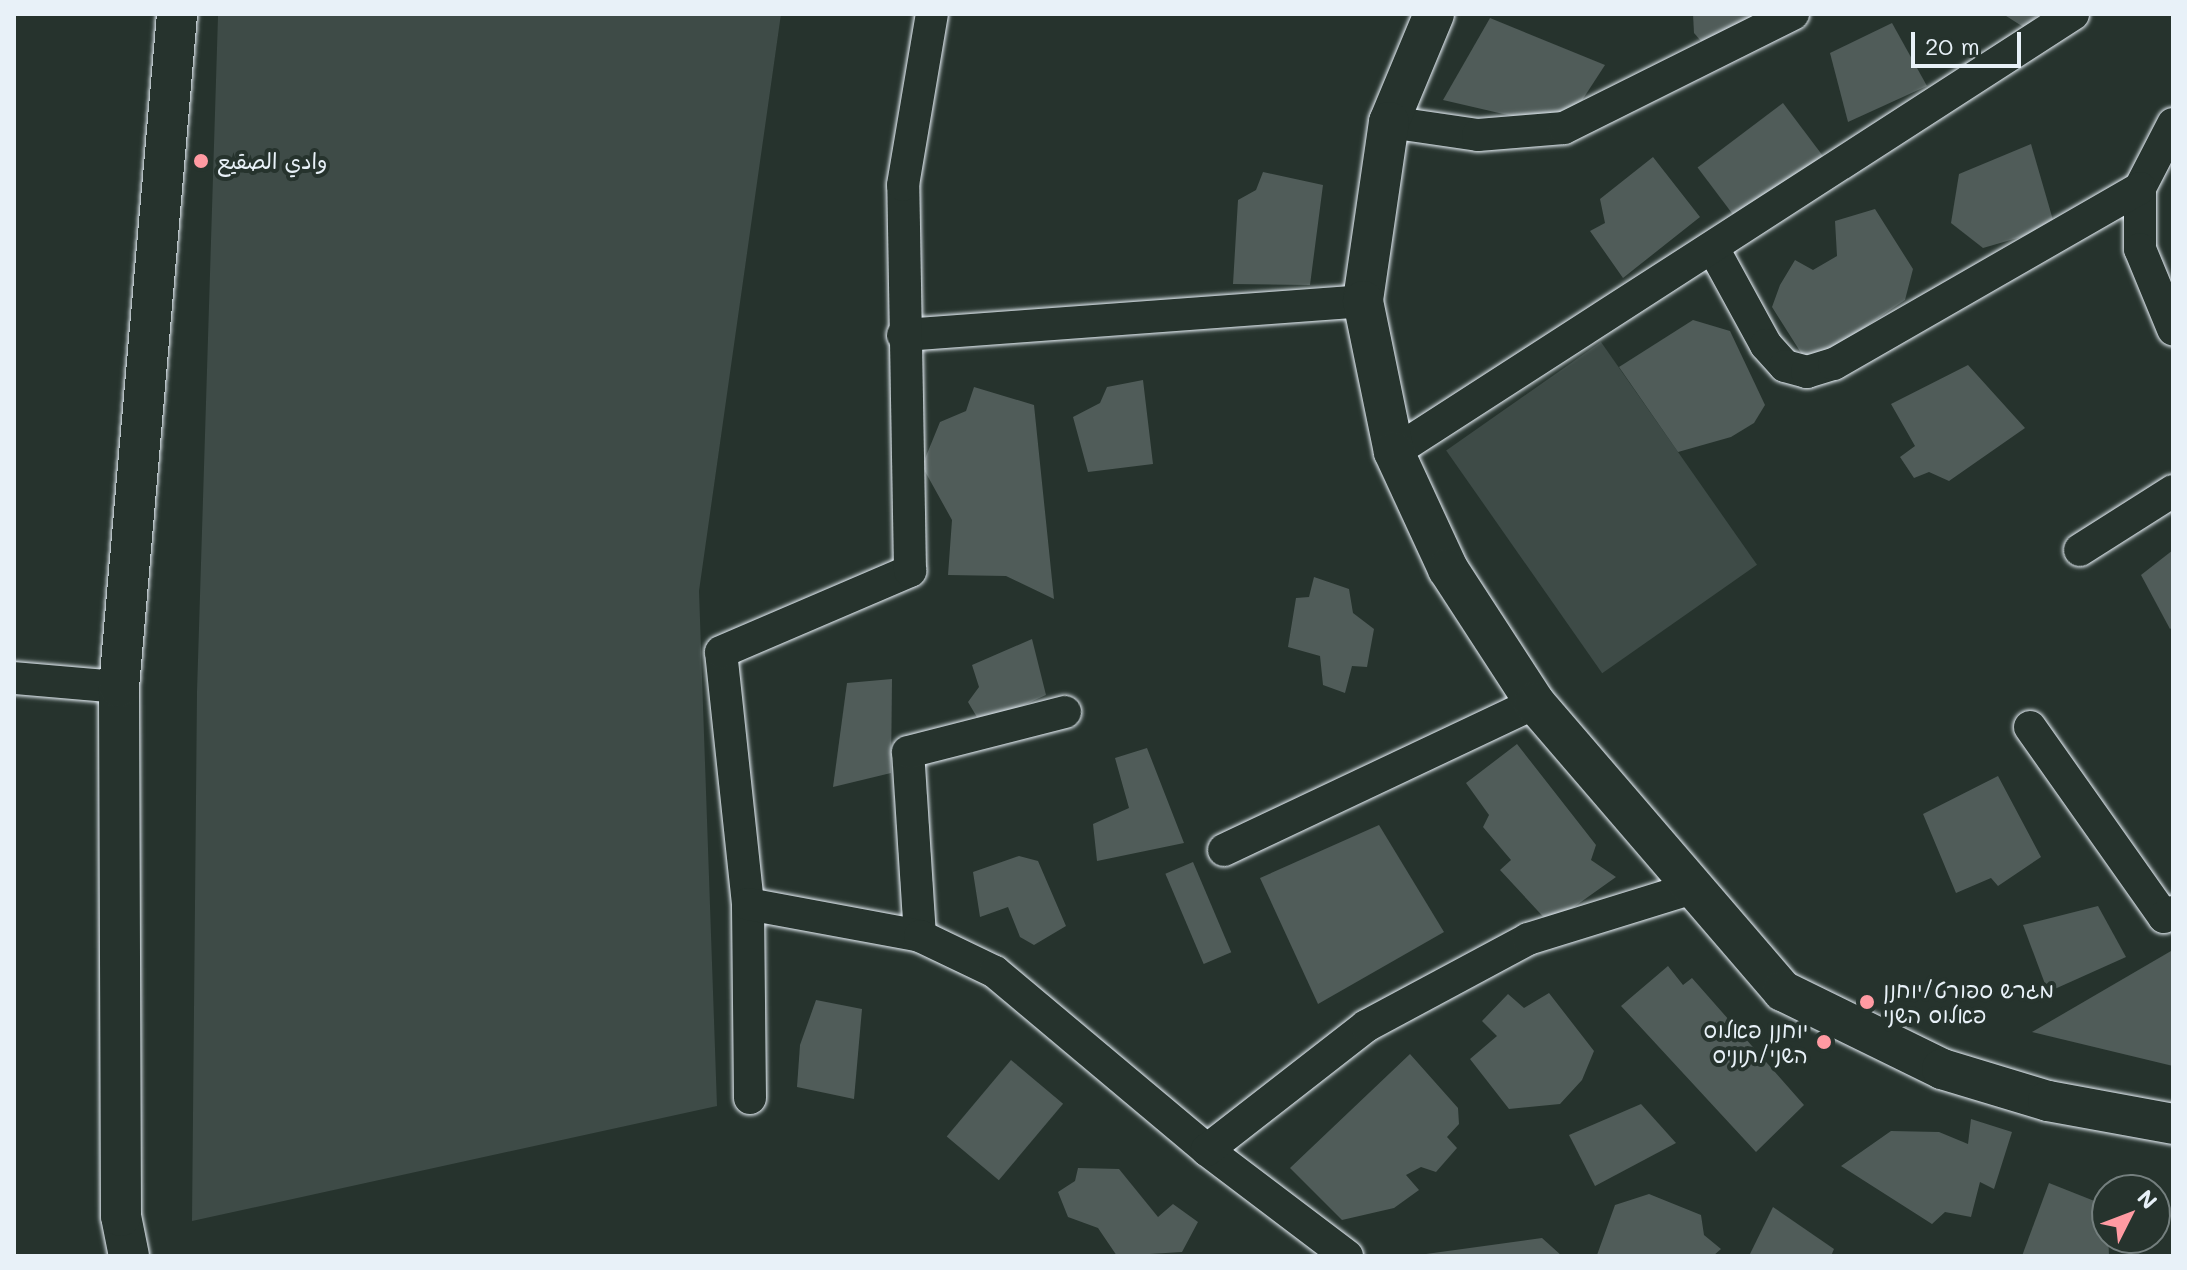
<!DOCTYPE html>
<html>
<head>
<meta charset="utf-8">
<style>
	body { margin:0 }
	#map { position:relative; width:2187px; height:1270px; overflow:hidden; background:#26332d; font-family:Mali,"Playpen Sans Arabic","Playpen Sans Hebrew",sans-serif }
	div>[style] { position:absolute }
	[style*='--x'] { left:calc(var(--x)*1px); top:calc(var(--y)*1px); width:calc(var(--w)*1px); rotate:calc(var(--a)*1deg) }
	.green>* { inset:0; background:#3e4b47; transform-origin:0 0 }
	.building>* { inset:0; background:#505c59; transform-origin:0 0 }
	.roads { filter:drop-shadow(0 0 2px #e8f1f8) drop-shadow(0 0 2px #e8f1f8) }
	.minor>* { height:32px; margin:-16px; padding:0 16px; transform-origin:16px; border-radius:16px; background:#26332d }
	.tertiary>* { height:40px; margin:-20px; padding:0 20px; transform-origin:20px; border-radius:20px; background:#26332d }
	.dots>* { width:22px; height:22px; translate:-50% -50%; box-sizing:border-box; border:4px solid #26332d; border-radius:50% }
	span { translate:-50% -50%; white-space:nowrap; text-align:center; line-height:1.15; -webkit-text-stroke:8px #26332d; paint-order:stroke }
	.poi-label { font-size:22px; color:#e8f1f8 }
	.left { translate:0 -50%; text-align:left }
	.right { translate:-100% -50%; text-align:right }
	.frame { position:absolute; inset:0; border:16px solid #e8f1f8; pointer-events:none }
	.north { position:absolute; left:2091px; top:1174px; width:80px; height:80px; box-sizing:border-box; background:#26332d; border:2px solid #747f7e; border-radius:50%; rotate:48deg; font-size:22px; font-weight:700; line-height:32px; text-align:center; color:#e8f1f8 }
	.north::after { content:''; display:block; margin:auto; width:28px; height:36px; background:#ff9aa2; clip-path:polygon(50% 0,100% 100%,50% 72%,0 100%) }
	.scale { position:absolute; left:1911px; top:32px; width:110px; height:36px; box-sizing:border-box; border:4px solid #e8f1f8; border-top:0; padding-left:10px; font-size:24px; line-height:28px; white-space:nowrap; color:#e8f1f8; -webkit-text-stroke:6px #26332d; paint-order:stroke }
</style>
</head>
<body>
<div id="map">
	<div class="green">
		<div style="clip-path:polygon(781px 14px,699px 591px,717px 1106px,192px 1221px,197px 692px,218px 16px)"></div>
		<div style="left:1601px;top:342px;width:272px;height:189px;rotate:55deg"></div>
	</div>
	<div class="building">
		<div style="clip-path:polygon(1693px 14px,1760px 14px,1707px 48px,1694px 33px)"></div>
		<div style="clip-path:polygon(2003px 14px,2039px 14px,2025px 28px)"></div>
		<div style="clip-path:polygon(1490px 18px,1605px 65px,1564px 128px,1443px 100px)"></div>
		<div style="clip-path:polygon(1892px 23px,1927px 86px,1848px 122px,1830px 53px)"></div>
		<div style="left:1783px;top:103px;width:72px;height:107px;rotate:53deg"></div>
		<div style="clip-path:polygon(2031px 144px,2055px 227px,1983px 248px,1951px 223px,1959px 174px)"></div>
		<div style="clip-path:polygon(1653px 157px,1700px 217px,1623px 278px,1590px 231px,1605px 223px,1600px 199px)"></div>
		<div style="clip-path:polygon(1263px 172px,1323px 185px,1310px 285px,1233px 284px,1238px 200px,1256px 190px)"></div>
		<div style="clip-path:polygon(1875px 209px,1913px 269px,1905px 300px,1834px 348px,1803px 356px,1772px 307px,1780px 285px,1795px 260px,1813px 270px,1837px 256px,1835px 221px)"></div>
		<div style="clip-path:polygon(1693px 320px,1730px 331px,1765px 405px,1754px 423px,1731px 437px,1678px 452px,1619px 367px)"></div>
		<div style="clip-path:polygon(1968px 365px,2025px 428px,1949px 481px,1929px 472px,1914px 478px,1900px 457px,1915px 446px,1891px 404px)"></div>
		<div style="clip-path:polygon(1143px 380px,1153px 464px,1088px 472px,1073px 417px,1100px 403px,1107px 387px)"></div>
		<div style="clip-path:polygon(974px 387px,1034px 405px,1054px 599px,1006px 576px,948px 575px,952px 520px,922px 466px,940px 422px,966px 411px)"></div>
		<div style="clip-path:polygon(2173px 550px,2173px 627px,2170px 629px,2141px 575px)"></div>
		<div style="clip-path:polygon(1314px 577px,1349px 589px,1353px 613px,1374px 629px,1367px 667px,1352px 666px,1345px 693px,1323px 685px,1320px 656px,1288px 647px,1296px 598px,1309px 597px)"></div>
		<div style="clip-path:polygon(1032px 639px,1046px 695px,981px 724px,968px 702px,979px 687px,972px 665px)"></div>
		<div style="clip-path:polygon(892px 679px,891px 773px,833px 787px,847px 683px)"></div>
		<div style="clip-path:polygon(1517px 744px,1596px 845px,1591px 860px,1616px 877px,1550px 924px,1500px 870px,1511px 860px,1483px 827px,1489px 815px,1466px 783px)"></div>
		<div style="clip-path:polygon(1147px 748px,1184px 843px,1097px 861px,1093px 824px,1129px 808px,1115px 758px)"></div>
		<div style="clip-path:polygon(1998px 776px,2041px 857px,1998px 886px,1991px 878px,1956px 893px,1923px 814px)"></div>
		<div style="clip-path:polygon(1379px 825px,1444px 932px,1318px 1004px,1260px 878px)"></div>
		<div style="clip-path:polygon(1019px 856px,1038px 861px,1066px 926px,1034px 945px,1020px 937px,1008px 907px,980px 917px,973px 872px)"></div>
		<div style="left:1193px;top:862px;width:98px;height:30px;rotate:67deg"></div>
		<div style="clip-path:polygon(2098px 906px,2126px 957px,2048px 992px,2023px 925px)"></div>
		<div style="clip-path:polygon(2171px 951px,2173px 1066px,2032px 1032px)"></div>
		<div style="clip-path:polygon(1668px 966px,1683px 985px,1692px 978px,1804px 1105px,1756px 1152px,1621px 1006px)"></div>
		<div style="clip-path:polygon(1549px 993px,1594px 1051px,1582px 1080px,1560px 1104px,1509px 1109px,1470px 1059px,1497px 1036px,1482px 1021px,1508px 994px,1524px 1008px)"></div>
		<div style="clip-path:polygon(816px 1000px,862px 1009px,854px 1099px,797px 1087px,800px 1045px)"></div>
		<div style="clip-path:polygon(1410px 1054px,1458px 1108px,1459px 1124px,1447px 1137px,1457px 1148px,1436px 1172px,1421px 1167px,1406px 1175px,1419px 1190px,1394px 1208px,1342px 1220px,1290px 1168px)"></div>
		<div style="left:1011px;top:1060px;width:68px;height:100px;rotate:40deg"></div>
		<div style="clip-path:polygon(1641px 1104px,1676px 1143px,1595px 1186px,1569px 1135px)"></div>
		<div style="clip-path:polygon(1971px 1119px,2012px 1132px,1994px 1189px,1980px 1182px,1971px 1217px,1945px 1212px,1932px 1224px,1841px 1166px,1891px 1131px,1939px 1132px,1968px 1144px)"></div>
		<div style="clip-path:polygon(1078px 1168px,1119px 1169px,1158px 1217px,1173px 1204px,1198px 1222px,1182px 1252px,1117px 1256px,1098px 1228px,1068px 1217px,1058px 1192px,1075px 1181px)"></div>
		<div style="clip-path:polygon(2049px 1183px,2107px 1206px,2109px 1256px,2022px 1256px)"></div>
		<div style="clip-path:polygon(1649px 1194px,1701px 1215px,1704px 1235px,1721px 1249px,1713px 1256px,1597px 1255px,1615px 1205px)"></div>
		<div style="clip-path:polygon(1773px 1207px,1834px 1249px,1831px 1256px,1749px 1256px)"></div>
		<div style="clip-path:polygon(1542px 1238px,1562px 1256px,1426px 1256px,1426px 1254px)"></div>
	</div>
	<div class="roads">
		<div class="minor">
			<div style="--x:1389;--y:122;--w:90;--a:8.3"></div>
			<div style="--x:1478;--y:135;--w:86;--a:-4.7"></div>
			<div style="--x:1564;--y:128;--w:256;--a:-26.5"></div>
			<div style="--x:2173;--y:124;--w:72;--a:117.3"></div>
			<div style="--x:2140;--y:188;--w:61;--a:90"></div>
			<div style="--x:2140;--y:249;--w:87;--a:67.6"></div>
			<div style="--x:1714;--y:250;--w:108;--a:61.3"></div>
			<div style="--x:1766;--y:345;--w:28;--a:48"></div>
			<div style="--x:1785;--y:366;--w:23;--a:15"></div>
			<div style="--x:1807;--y:372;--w:28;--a:-17"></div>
			<div style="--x:1834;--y:364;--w:353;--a:-29.9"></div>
			<div style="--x:903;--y:335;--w:461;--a:-4.2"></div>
			<div style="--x:1394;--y:452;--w:808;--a:-32.82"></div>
			<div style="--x:2080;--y:550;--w:110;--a:-32.4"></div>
			<div style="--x:14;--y:678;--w:105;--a:4.9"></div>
			<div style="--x:2030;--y:727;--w:232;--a:54.8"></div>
			<div style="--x:2164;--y:917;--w:10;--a:-29"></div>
			<div style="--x:1224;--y:850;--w:344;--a:-25.3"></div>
			<div style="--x:748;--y:904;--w:253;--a:-96.1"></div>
			<div style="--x:721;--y:652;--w:206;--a:-23.2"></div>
			<div style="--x:910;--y:571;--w:386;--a:-91"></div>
			<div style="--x:903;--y:185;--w:173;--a:-80.4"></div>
			<div style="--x:920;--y:936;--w:184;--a:-93.7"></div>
			<div style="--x:908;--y:752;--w:162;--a:-14.3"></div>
			<div style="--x:750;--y:1098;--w:194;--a:-90.6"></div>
			<div style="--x:748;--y:904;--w:175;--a:10.5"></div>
			<div style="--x:920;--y:936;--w:83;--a:25.6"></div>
			<div style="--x:995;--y:972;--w:277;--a:40"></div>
			<div style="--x:1347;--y:1256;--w:176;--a:-142.9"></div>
			<div style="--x:1207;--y:1150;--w:202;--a:-37.9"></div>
			<div style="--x:1366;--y:1026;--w:184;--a:-28.2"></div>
			<div style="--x:1528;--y:939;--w:170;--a:-17.2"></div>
		</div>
		<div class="tertiary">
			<div style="--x:1434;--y:14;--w:117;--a:112.6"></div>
			<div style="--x:1389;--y:122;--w:181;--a:98.3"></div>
			<div style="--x:1363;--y:301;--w:154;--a:78.4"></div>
			<div style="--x:1394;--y:452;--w:129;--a:65.2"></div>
			<div style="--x:1448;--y:569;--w:160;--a:57"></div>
			<div style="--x:1535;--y:703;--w:380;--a:49.3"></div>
			<div style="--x:1783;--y:991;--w:177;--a:26.1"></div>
			<div style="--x:1942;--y:1069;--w:111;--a:16.8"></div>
			<div style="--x:2048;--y:1101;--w:127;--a:10.4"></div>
			<div style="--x:129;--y:1256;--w:41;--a:-101.3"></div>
			<div style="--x:121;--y:1216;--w:529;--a:-90.22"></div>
			<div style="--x:119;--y:687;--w:675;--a:-85.07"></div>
		</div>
	</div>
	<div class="dots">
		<div style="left:201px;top:161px;background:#ff9aa2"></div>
		<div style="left:1867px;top:1002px;background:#ff9aa2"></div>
		<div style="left:1824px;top:1042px;background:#ff9aa2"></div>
	</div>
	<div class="poi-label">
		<span class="left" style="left:217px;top:161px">وادي الصقيع</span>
		<span class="left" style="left:1883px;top:1002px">מגרש ספורט/יוחנן<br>פאלוס השני</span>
		<span class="right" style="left:1808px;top:1042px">יוחנן פאלוס<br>השני/תוניס</span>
	</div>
	<div class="frame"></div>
	<div class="north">N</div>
	<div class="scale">20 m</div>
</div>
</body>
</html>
